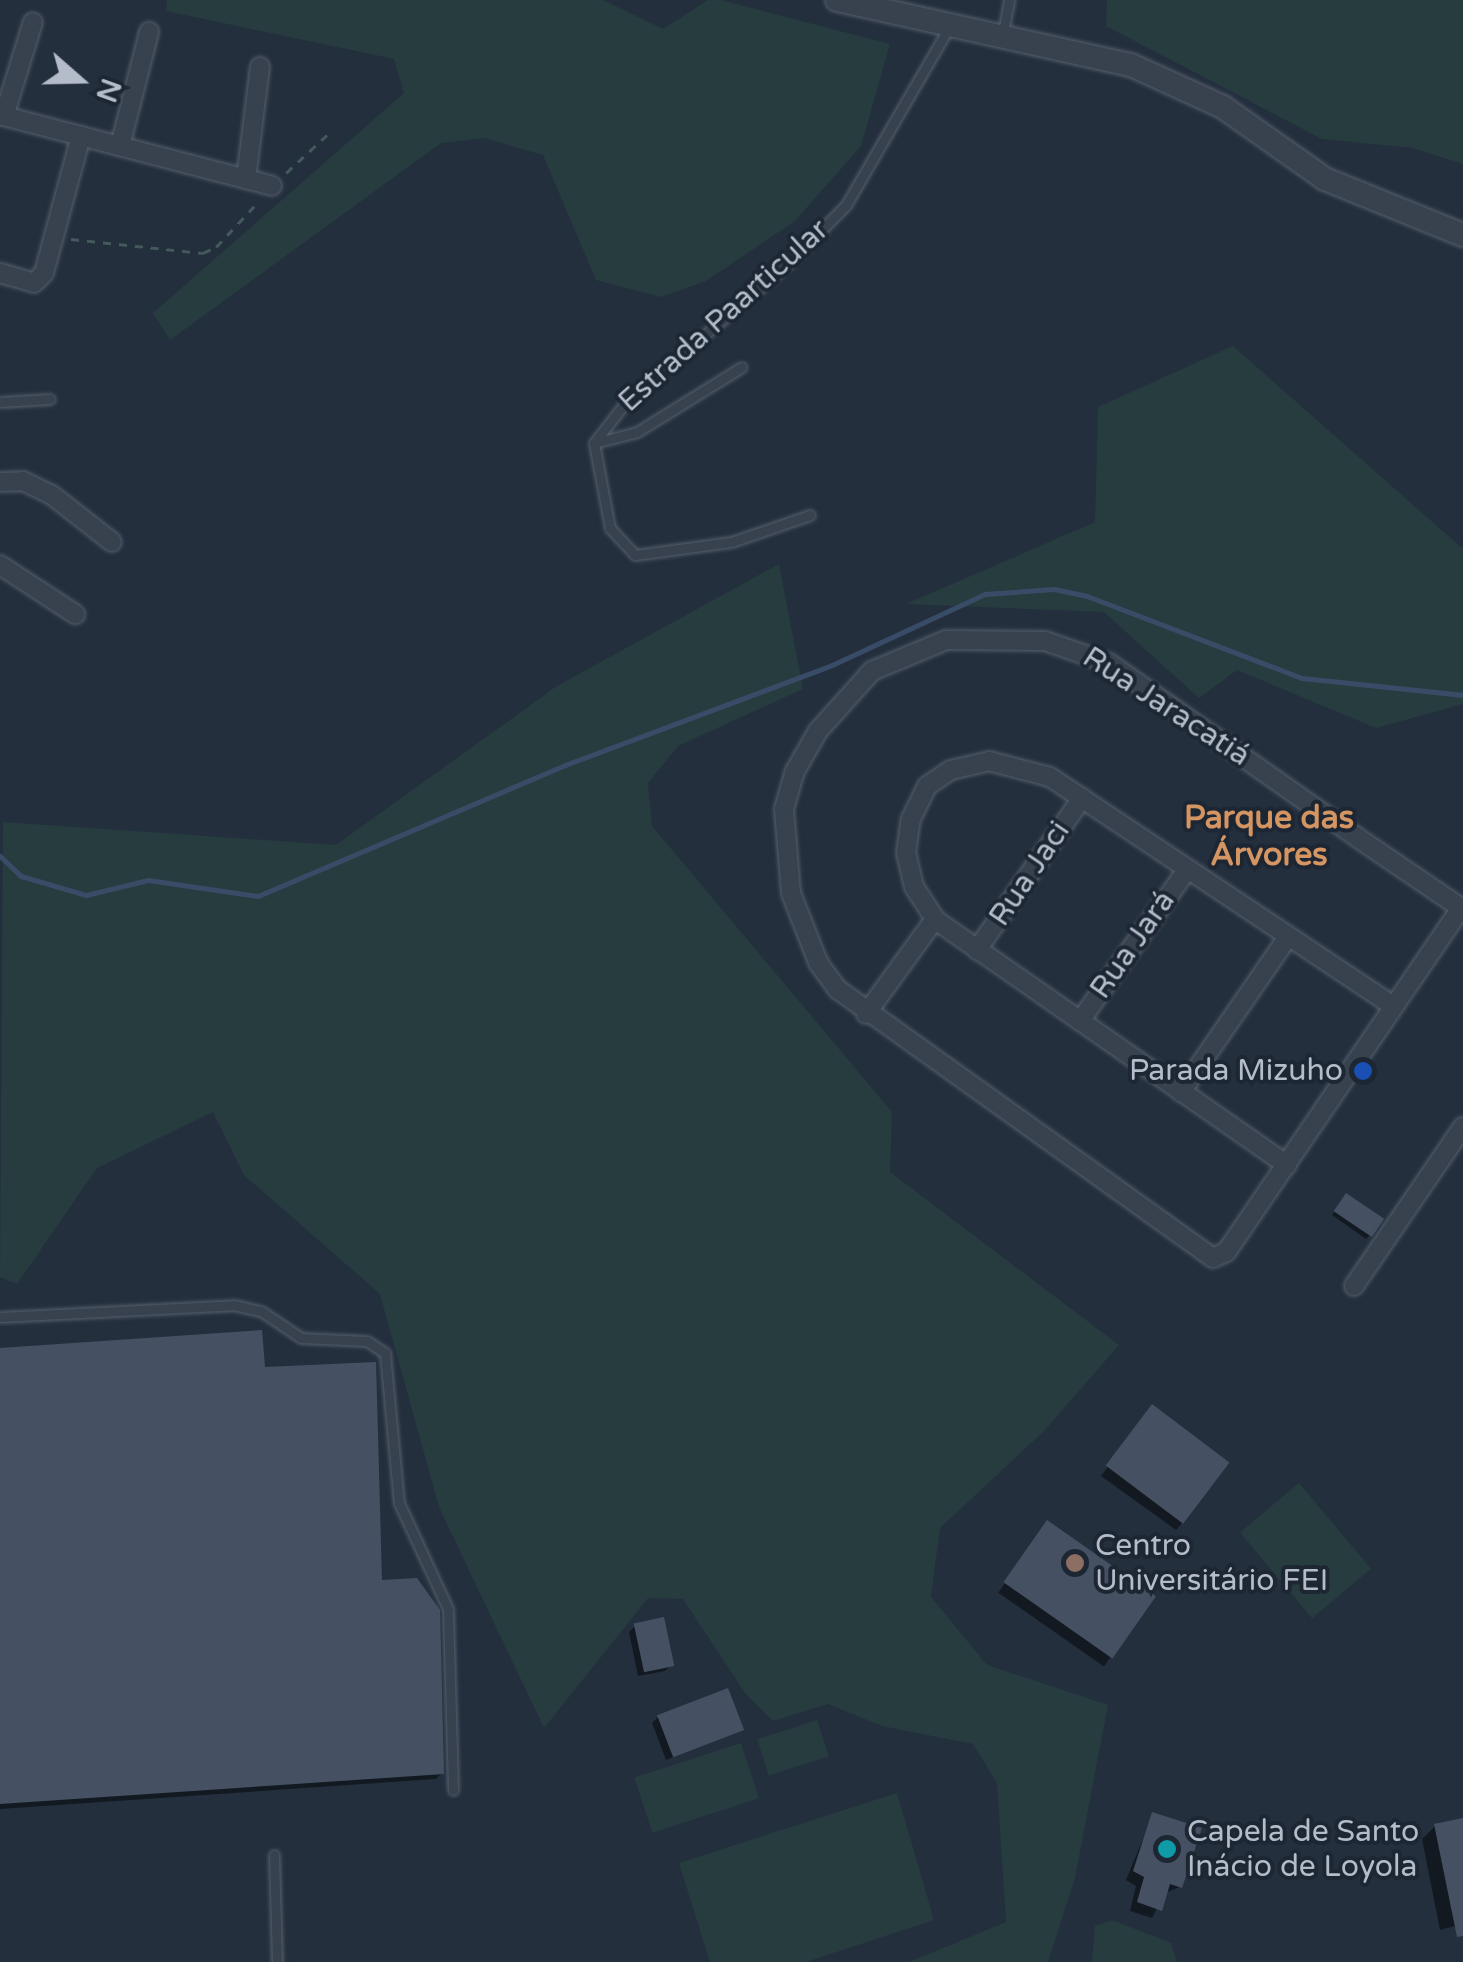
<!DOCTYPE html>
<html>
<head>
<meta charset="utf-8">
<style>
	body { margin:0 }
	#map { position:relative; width:1463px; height:1962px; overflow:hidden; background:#242f3e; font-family:"Varela Round",sans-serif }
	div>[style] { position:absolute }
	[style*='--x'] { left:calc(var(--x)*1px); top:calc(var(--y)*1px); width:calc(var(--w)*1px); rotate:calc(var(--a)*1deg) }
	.green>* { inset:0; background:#263c3f; transform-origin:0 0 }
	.shadow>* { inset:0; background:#0007; transform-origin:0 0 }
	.stream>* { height:5px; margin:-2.5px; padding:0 2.5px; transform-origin:2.5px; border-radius:2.5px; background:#394c67 }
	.building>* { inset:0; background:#455162; transform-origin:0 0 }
	.path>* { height:2.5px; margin-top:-1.25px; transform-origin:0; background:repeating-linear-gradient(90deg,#44595c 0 8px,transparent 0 16px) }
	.roads { filter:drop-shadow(0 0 2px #565f6c) drop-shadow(0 0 2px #565f6c) }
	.service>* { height:9px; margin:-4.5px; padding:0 4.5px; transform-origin:4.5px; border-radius:4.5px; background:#38414e }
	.minor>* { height:18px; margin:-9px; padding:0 9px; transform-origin:9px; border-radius:9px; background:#38414e }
	.tertiary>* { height:22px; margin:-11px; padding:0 11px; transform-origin:11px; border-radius:11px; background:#38414e }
	.dots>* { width:28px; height:28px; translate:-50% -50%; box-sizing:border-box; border:5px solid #1d2633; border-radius:50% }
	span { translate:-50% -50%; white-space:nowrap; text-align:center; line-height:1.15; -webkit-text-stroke:8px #1d2633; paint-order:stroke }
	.street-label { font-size:30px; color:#b4bcc9 }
	.poi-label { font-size:30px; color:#b4bcc9 }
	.right { translate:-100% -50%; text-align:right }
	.left { translate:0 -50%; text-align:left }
	.neighbourhood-label { font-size:32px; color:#d59563; font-weight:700 }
	.north { position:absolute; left:30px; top:30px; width:100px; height:100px; -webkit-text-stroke:8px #1d2633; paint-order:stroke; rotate:110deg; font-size:28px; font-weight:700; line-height:40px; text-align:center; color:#b4bcc9 }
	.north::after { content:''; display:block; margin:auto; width:35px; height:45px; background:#b4bcc9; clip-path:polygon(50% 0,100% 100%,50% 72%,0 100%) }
</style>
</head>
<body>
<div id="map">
	<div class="green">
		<div style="clip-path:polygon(167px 0,603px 0,663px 29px,708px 0,721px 0,890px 44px,861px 146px,795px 221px,706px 281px,661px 297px,596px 280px,543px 155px,484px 138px,441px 143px,170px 340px,153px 313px,404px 93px,394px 59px,166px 11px)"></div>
		<div style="clip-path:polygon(1107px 0,1463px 0,1463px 164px,1413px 148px,1322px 139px,1106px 26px)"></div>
		<div style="clip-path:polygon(1233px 346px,1463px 549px,1463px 704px,1376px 728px,1237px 670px,1199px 698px,1104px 612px,906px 604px,1095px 522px,1098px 407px)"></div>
		<div style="clip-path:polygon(779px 564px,803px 689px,678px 746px,648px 783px,652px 826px,892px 1112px,890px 1172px,1119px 1345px,1044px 1431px,940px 1528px,931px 1597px,987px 1665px,1108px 1705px,1075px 1878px,1048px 1962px,909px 1962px,1006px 1922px,997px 1783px,973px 1744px,882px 1726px,828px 1704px,773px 1721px,745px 1693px,683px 1599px,648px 1598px,544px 1728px,439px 1507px,380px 1294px,244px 1175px,213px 1112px,97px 1168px,17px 1284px,0 1277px,3px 822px,336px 845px,557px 686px)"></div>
		<div style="left:1299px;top:1483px;width:112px;height:77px;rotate:50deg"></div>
		<div style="left:817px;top:1720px;width:38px;height:63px;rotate:72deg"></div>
		<div style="left:741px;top:1743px;width:58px;height:112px;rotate:72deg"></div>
		<div style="clip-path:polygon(897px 1793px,934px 1920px,806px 1962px,710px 1962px,679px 1863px)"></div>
		<div style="clip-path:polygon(1112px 1920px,1171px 1943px,1177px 1962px,1092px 1962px,1095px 1926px)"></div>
	</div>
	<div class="shadow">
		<div style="clip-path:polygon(1342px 1200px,1370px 1235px,1366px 1239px,1332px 1215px)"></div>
		<div style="clip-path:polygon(0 1350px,262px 1370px,380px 1582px,442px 1773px,436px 1779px,0 1809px)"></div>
		<div style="clip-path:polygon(1152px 1407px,1184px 1521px,1176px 1530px,1101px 1476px)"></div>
		<div style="left:1047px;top:1523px;width:129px;height:85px;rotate:35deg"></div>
		<div style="clip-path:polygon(635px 1626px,671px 1665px,665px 1671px,638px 1676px,629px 1632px)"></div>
		<div style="clip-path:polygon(658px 1717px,741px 1729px,666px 1760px,652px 1723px)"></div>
		<div style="clip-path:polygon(1153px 1815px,1180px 1887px,1165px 1893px,1152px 1918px,1130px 1911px,1136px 1886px,1126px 1880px)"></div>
		<div style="clip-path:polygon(1463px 1820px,1463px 1924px,1440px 1930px,1422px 1839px,1435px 1826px)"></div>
	</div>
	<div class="stream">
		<div style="--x:0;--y:856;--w:29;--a:44"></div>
		<div style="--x:21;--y:876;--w:68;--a:16.3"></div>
		<div style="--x:86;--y:895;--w:64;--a:-13.6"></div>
		<div style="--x:148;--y:880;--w:111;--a:8.3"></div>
		<div style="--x:258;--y:896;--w:334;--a:-23.1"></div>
		<div style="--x:565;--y:765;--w:285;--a:-20.5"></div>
		<div style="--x:832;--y:665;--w:169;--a:-24.9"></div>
		<div style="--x:985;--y:594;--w:69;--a:-4.1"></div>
		<div style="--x:1054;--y:589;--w:34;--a:12"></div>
		<div style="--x:1087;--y:596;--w:230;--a:20.9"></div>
		<div style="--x:1302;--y:678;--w:162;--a:6"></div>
	</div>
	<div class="building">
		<div style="left:1346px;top:1193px;width:46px;height:22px;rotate:34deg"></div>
		<div style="clip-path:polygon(262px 1330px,265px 1367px,376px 1362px,382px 1580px,417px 1578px,440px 1610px,444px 1774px,0 1804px,0 1348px)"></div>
		<div style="left:1152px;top:1404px;width:97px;height:77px;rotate:37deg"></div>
		<div style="left:1047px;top:1520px;width:133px;height:76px;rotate:35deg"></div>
		<div style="left:664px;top:1617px;width:50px;height:31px;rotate:78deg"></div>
		<div style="left:728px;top:1688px;width:45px;height:76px;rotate:69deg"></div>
		<div style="clip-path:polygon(1152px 1812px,1202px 1828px,1182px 1888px,1170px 1884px,1162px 1911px,1137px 1902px,1144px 1877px,1133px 1871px)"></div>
		<div style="clip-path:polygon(1463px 1818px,1463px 1936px,1457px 1937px,1434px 1824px)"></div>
	</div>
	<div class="path">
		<div style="--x:286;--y:173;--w:59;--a:-42.9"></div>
		<div style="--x:71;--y:239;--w:133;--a:6.1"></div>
		<div style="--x:203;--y:253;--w:14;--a:-25"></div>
		<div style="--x:216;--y:247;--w:64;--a:-46.9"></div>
	</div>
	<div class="roads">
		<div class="service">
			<div style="--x:1002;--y:37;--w:38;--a:-79"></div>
			<div style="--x:0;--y:402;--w:50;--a:-3.4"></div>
			<div style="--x:594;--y:443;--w:44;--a:-14.3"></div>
			<div style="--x:637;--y:432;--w:123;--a:-31.8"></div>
			<div style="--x:810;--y:515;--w:83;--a:161.1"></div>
			<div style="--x:731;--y:542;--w:97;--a:172.3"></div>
			<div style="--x:635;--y:555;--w:37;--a:-133"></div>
			<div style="--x:610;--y:528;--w:86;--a:-100.7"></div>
			<div style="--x:594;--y:443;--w:51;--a:-52.2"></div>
			<div style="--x:625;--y:403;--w:217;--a:-40.5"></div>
			<div style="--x:790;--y:262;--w:80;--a:-45.5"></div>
			<div style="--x:846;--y:205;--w:203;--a:-59.9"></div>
			<div style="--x:0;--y:1317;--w:234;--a:-2.9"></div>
			<div style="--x:234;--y:1305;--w:28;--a:13"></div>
			<div style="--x:261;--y:1311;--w:48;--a:34"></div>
			<div style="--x:301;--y:1338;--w:66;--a:2.6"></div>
			<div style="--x:367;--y:1341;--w:22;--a:34"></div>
			<div style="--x:385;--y:1353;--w:151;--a:84.7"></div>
			<div style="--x:399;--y:1503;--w:117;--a:65.2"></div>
			<div style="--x:448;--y:1609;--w:181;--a:88.4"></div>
			<div style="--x:274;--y:1855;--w:107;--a:88.4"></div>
		</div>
		<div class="minor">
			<div style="--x:0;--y:115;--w:281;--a:14.6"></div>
			<div style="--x:4;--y:116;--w:98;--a:-72.9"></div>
			<div style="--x:120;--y:146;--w:118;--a:-75.7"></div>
			<div style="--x:246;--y:179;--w:113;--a:-82.9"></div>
			<div style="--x:0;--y:273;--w:35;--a:16"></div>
			<div style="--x:34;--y:283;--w:14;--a:-45"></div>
			<div style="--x:44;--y:273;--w:142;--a:-74.9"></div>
			<div style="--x:0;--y:482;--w:23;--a:-2"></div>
			<div style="--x:23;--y:481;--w:32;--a:26"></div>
			<div style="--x:52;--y:495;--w:76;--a:38.1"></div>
			<div style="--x:0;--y:565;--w:90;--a:33.2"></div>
			<div style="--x:1461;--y:908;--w:417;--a:124.3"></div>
			<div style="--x:1226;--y:1252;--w:14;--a:155"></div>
			<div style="--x:1213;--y:1258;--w:461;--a:-144.4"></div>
			<div style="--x:838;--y:990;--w:34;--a:-126"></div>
			<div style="--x:818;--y:962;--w:74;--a:-111.4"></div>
			<div style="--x:791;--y:893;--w:84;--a:-94.8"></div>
			<div style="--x:784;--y:809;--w:37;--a:-74"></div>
			<div style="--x:794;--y:773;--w:48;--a:-60.3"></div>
			<div style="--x:818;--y:731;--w:81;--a:-48"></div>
			<div style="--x:872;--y:671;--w:80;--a:-22.7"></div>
			<div style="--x:946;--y:640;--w:99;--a:0.6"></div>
			<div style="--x:1045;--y:641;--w:68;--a:19"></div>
			<div style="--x:1109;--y:663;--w:304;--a:35.1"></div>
			<div style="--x:1358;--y:838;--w:125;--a:34.2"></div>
			<div style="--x:1461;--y:908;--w:2;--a:27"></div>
			<div style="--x:977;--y:950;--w:185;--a:-55.4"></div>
			<div style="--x:866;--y:1014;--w:117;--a:-54"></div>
			<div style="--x:1080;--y:1021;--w:185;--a:-54.7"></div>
			<div style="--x:1181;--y:1092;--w:188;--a:-55.4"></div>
			<div style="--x:1287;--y:1165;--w:429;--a:-145.1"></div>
			<div style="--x:935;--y:919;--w:38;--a:-123"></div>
			<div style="--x:914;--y:887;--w:35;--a:-103"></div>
			<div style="--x:906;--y:853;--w:34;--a:-82"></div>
			<div style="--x:911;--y:819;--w:37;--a:-64"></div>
			<div style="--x:927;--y:786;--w:29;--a:-34"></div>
			<div style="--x:951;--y:770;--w:39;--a:-13"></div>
			<div style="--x:989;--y:761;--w:63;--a:14.7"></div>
			<div style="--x:1050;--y:777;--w:413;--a:33.7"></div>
			<div style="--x:1354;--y:1286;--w:193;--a:-55.6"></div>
		</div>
		<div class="tertiary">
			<div style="--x:837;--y:0;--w:301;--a:12.5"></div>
			<div style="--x:1131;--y:65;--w:101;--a:24.5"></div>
			<div style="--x:1223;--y:107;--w:125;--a:35.2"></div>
			<div style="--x:1325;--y:179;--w:149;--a:22.1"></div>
		</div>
	</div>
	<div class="dots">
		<div style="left:1363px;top:1071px;background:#1a4fb4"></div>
		<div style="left:1075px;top:1563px;background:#8d6e63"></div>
		<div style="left:1167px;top:1849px;background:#0f9aa8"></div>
	</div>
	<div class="street-label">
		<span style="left:724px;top:316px;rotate:-42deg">Estrada Paarticular</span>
		<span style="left:1166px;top:707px;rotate:33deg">Rua Jaracatiá</span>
		<span style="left:1030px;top:874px;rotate:-56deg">Rua Jaci</span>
		<span style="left:1133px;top:945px;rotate:-55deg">Rua Jará</span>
	</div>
	<div class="poi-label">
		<span class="right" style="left:1343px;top:1071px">Parada Mizuho</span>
		<span class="left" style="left:1095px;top:1563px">Centro<br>Universitário FEI</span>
		<span class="left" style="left:1187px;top:1849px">Capela de Santo<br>Inácio de Loyola</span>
	</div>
	<div class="neighbourhood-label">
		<span style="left:1269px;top:837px">Parque das<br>Árvores</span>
	</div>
	<div class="north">N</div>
</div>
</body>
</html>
